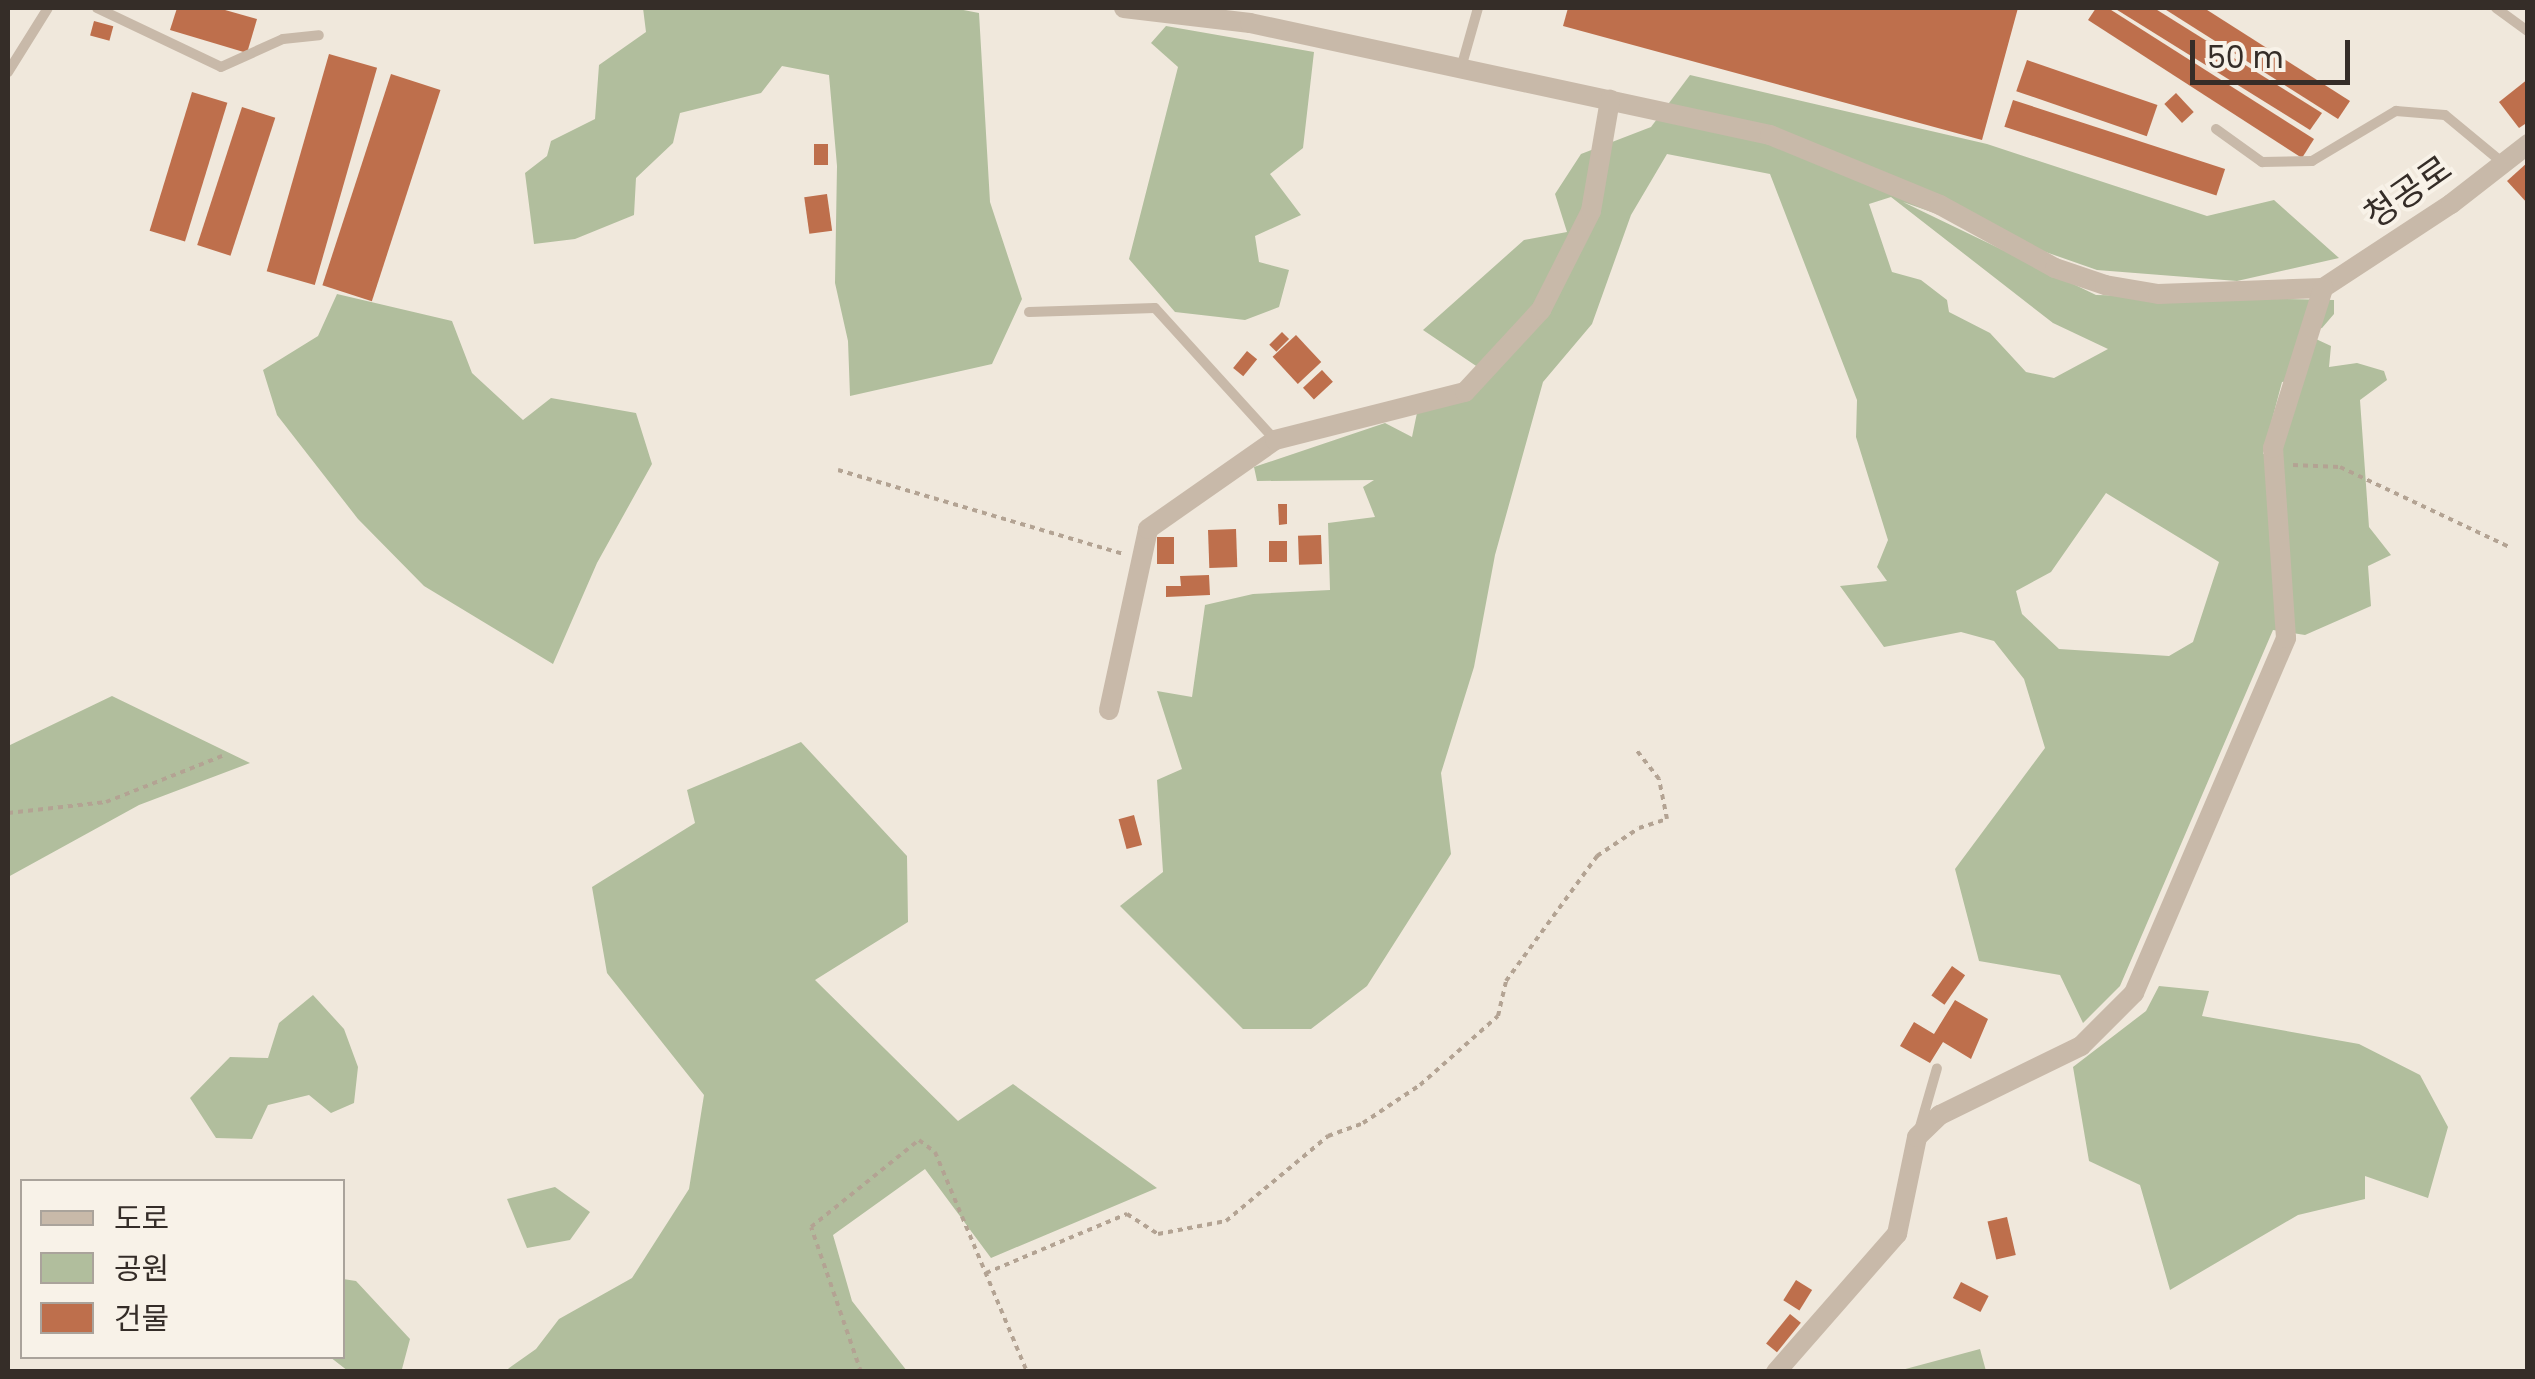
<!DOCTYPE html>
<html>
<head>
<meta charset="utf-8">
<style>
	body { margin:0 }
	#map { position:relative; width:2535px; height:1379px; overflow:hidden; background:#f0e8dc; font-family:Poppins,"Noto Sans KR",sans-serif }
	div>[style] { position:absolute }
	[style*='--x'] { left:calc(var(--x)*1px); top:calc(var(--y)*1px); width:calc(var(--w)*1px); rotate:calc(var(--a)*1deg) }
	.green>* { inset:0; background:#b1be9d }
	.building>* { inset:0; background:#be6f4c; transform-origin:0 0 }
	.path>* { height:4px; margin-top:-2px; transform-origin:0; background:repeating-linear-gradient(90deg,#b3a393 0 5px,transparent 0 10px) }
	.lane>* { height:10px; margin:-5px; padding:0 5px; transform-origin:5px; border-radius:5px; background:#c8b9a9 }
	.street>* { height:20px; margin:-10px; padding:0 10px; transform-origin:10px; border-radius:10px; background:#c8b9a9 }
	span { translate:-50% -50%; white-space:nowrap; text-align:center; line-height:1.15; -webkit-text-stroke:8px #f8f2e8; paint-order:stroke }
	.street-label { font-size:35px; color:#352d28 }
	.frame { position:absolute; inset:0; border:10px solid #352d28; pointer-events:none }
	.legend { position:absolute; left:20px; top:1179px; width:325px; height:180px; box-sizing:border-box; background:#f8f2e8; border:2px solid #aaa39b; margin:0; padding:12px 18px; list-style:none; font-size:30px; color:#352d28 }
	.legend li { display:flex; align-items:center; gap:20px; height:50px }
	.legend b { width:50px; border:2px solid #aaa39b }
	.scale { position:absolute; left:2190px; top:40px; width:160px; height:45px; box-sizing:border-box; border:5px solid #352d28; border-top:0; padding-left:12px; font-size:30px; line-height:35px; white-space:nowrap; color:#352d28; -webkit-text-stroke:8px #f8f2e8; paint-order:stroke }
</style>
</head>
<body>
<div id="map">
	<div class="green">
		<div style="clip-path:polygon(643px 8px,953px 8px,979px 13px,990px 202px,1022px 299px,992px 364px,850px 396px,848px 341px,835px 283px,837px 166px,829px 75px,782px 66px,761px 93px,680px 113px,673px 143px,636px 178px,634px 215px,575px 239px,534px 244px,525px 173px,547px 156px,551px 141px,595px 119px,599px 65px,646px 32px)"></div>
		<div style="clip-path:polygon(1166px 26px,1314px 52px,1303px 148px,1270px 174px,1301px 215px,1255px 236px,1259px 262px,1289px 270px,1279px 307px,1245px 320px,1175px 312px,1129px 259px,1178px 67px,1151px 43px)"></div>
		<div style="clip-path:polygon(evenodd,1690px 75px,1987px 144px,2207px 216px,2274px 200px,2339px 258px,2237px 281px,2097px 270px,1903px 202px,2096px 295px,2334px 300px,2334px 314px,2322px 328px,2303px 333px,2331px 346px,2329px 367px,2357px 363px,2384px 371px,2387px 380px,2360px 400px,2369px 527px,2391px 555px,2368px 566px,2371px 606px,2305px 635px,2273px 630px,2120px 986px,2083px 1023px,2060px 975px,1979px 961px,1955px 869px,2045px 748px,2024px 679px,1994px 641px,1961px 632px,1884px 647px,1840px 586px,1887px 581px,1877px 567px,1888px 540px,1856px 437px,1857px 400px,1770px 174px,1667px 154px,1631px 215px,1592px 324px,1543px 382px,1495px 555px,1474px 667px,1441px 773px,1451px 854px,1367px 986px,1311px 1029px,1243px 1029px,1120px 906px,1163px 872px,1157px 780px,1182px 769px,1157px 691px,1192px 697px,1205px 605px,1253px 594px,1330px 590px,1328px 523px,1375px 517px,1363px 487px,1374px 480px,1257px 481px,1254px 467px,1385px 423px,1412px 437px,1418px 408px,1470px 400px,1488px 374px,1423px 330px,1524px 240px,1567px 232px,1555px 194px,1581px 154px,1651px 127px,1690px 75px,1891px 197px,2053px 323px,2108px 349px,2054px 378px,2026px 372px,1990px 333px,1949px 312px,1947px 300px,1921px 280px,1892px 272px,1869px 204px,1891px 197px,1690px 75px,2301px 380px,2283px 447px,2263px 454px,2282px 382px,2301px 380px,1690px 75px,2106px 493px,2219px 562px,2193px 642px,2169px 656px,2059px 649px,2022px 614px,2016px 591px,2051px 572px,2106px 493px)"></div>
		<div style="clip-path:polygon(337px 294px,452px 321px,472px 373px,523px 420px,551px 398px,636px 413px,652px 464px,597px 563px,553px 664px,424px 586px,358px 519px,277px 415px,263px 370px,318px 336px)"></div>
		<div style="clip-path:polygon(112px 696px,250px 763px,139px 805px,8px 877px,8px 746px)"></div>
		<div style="clip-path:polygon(801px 742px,907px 856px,908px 922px,815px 980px,958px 1121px,1013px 1084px,1157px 1188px,991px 1258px,925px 1169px,833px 1235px,852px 1301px,907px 1371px,505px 1371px,536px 1349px,559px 1319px,632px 1278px,689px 1189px,704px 1095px,607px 973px,592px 887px,695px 823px,687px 790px)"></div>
		<div style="clip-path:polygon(2159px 986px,2209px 991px,2202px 1016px,2359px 1044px,2420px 1075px,2448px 1127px,2428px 1198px,2365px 1176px,2365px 1199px,2298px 1215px,2170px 1290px,2140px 1185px,2089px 1161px,2073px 1067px,2146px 1011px)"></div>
		<div style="clip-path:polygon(313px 995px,344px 1029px,358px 1067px,354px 1103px,331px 1113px,309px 1095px,268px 1105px,252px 1139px,216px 1138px,190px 1098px,230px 1057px,268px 1058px,279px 1023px)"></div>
		<div style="clip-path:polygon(555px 1187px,590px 1212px,570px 1240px,527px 1248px,507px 1199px)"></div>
		<div style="clip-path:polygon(343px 1279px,356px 1281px,410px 1339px,402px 1369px,348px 1371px,330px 1357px,342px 1356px)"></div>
		<div style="clip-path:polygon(1980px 1349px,1986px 1371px,1898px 1371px)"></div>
	</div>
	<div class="building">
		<div style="clip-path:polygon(177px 8px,218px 8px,257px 19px,247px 53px,170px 30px)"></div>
		<div style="clip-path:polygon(1568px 8px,2018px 8px,1982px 140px,1563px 26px)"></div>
		<div style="clip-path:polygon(2096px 8px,2108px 8px,2314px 139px,2302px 158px,2088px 20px)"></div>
		<div style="clip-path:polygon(2114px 8px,2154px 8px,2322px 113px,2310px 130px)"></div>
		<div style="clip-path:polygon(2163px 8px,2204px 8px,2350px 101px,2338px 119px)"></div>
		<div style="left:94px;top:21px;width:20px;height:15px;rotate:15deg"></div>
		<div style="left:329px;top:54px;width:50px;height:226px;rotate:16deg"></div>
		<div style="left:2027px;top:60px;width:138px;height:33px;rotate:19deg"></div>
		<div style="left:391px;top:74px;width:52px;height:222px;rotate:18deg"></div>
		<div style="clip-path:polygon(2528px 79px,2528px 122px,2519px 128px,2499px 102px)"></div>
		<div style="left:192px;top:92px;width:37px;height:145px;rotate:17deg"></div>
		<div style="left:2176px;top:93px;width:26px;height:16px;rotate:47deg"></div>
		<div style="left:2013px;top:100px;width:223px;height:28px;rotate:18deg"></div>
		<div style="left:242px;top:107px;width:35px;height:145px;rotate:18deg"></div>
		<div style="left:828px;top:144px;width:21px;height:14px;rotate:90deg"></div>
		<div style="clip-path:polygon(2528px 162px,2528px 204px,2507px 181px)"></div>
		<div style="left:827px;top:194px;width:37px;height:23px;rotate:82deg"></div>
		<div style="left:1282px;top:332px;width:10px;height:18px;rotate:45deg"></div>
		<div style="left:1296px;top:335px;width:37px;height:32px;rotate:47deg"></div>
		<div style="left:1247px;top:351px;width:13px;height:22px;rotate:39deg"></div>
		<div style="left:1322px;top:370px;width:16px;height:26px;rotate:47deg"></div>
		<div style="clip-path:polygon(1278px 504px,1287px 504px,1287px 524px,1279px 525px)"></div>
		<div style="left:1236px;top:529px;width:38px;height:28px;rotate:88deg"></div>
		<div style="left:1321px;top:535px;width:29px;height:23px;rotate:88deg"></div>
		<div style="left:1174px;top:537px;width:27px;height:17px;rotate:90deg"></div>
		<div style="left:1269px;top:541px;width:18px;height:21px"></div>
		<div style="clip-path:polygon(1209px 575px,1210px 595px,1166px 597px,1166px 586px,1181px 586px,1180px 576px)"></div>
		<div style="left:1134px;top:815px;width:31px;height:16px;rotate:75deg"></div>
		<div style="left:1952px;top:966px;width:16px;height:36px;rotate:35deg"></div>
		<div style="clip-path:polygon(1955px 1000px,1988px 1019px,1971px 1059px,1943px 1042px,1930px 1063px,1900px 1046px,1914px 1022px,1934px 1034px)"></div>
		<div style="left:2007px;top:1217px;width:39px;height:20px;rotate:77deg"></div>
		<div style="left:1796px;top:1280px;width:19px;height:24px;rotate:32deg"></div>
		<div style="left:1961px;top:1282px;width:31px;height:18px;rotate:27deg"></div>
		<div style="left:1790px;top:1314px;width:14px;height:38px;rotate:39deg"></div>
	</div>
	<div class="path">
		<div style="--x:2293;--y:465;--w:47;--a:2.4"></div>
		<div style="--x:2340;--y:467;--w:189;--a:25.3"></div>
		<div style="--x:838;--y:470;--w:298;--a:16.4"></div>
		<div style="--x:8;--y:813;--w:99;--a:-6.4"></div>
		<div style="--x:106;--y:802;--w:125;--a:-21.6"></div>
		<div style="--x:986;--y:1273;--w:153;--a:-22.7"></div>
		<div style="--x:1127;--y:1214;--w:37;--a:33"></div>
		<div style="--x:1158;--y:1234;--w:69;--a:-10.8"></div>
		<div style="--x:1226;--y:1221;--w:133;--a:-39.8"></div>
		<div style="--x:1328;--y:1136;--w:37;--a:-20"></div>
		<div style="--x:1363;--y:1123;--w:69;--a:-33.7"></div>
		<div style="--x:1420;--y:1085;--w:104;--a:-41.5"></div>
		<div style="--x:1498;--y:1016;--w:36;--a:-77"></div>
		<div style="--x:1506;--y:981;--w:155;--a:-53.9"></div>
		<div style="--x:1597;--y:856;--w:50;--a:-33.7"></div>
		<div style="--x:1639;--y:828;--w:29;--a:-18"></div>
		<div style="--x:1667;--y:819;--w:41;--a:-101.3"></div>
		<div style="--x:1659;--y:779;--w:36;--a:-128"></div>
		<div style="--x:861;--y:1372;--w:153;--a:-109"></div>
		<div style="--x:811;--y:1227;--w:139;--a:-38.9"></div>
		<div style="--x:919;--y:1140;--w:20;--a:37"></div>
		<div style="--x:935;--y:1152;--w:238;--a:67.3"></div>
	</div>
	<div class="lane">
		<div style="--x:97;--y:8;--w:137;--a:25.4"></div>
		<div style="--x:221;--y:67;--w:68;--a:-24.3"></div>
		<div style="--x:283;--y:39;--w:36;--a:-6"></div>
		<div style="--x:2496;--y:8;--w:39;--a:36"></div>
		<div style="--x:1461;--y:68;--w:62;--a:-74.2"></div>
		<div style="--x:8;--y:72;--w:75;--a:-58"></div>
		<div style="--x:2216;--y:129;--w:57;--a:35.7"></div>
		<div style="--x:2262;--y:162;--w:50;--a:-1.1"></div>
		<div style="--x:2312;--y:161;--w:98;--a:-30.8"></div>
		<div style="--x:2396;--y:111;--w:49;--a:4.7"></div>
		<div style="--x:2445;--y:115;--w:75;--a:39.6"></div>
		<div style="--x:1029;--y:312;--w:126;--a:-1.8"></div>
		<div style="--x:1155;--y:308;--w:177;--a:47.7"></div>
		<div style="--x:1920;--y:1127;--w:61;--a:-73.9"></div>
	</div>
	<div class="street">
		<div style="--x:1124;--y:8;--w:127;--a:6.8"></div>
		<div style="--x:1250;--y:23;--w:532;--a:12.15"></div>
		<div style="--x:1770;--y:135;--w:184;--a:22.4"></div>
		<div style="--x:1940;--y:205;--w:131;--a:28.7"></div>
		<div style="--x:2055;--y:268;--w:53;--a:18.8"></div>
		<div style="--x:2105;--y:285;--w:54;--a:9.6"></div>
		<div style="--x:2158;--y:294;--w:165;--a:-2.1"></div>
		<div style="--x:2323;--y:288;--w:153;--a:-33.3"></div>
		<div style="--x:2451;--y:204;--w:98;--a:-37.9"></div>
		<div style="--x:1109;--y:710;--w:185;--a:-77.8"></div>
		<div style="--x:1148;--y:529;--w:155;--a:-35"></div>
		<div style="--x:1275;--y:440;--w:196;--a:-14.2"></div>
		<div style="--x:1465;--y:392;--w:112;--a:-47.2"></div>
		<div style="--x:1541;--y:310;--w:111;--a:-63.2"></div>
		<div style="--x:1591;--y:211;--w:113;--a:-80.3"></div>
		<div style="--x:1776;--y:1372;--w:184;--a:-48.8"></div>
		<div style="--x:1897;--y:1234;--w:99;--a:-78.3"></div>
		<div style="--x:1917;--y:1137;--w:32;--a:-44"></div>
		<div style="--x:1940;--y:1115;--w:157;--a:-26.1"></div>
		<div style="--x:2081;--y:1046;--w:75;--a:-45"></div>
		<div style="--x:2134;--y:993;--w:386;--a:-66.8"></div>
		<div style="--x:2286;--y:638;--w:190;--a:-93.9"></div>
		<div style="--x:2273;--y:448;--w:168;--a:-72.6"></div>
	</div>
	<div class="street-label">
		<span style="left:2408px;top:192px;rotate:-35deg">청공로</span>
	</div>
	<div class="frame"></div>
	<ul class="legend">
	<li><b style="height:12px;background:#c8b9a9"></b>도로</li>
	<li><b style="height:28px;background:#b1be9d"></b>공원</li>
	<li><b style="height:28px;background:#be6f4c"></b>건물</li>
	</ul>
	<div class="scale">50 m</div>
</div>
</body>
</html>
